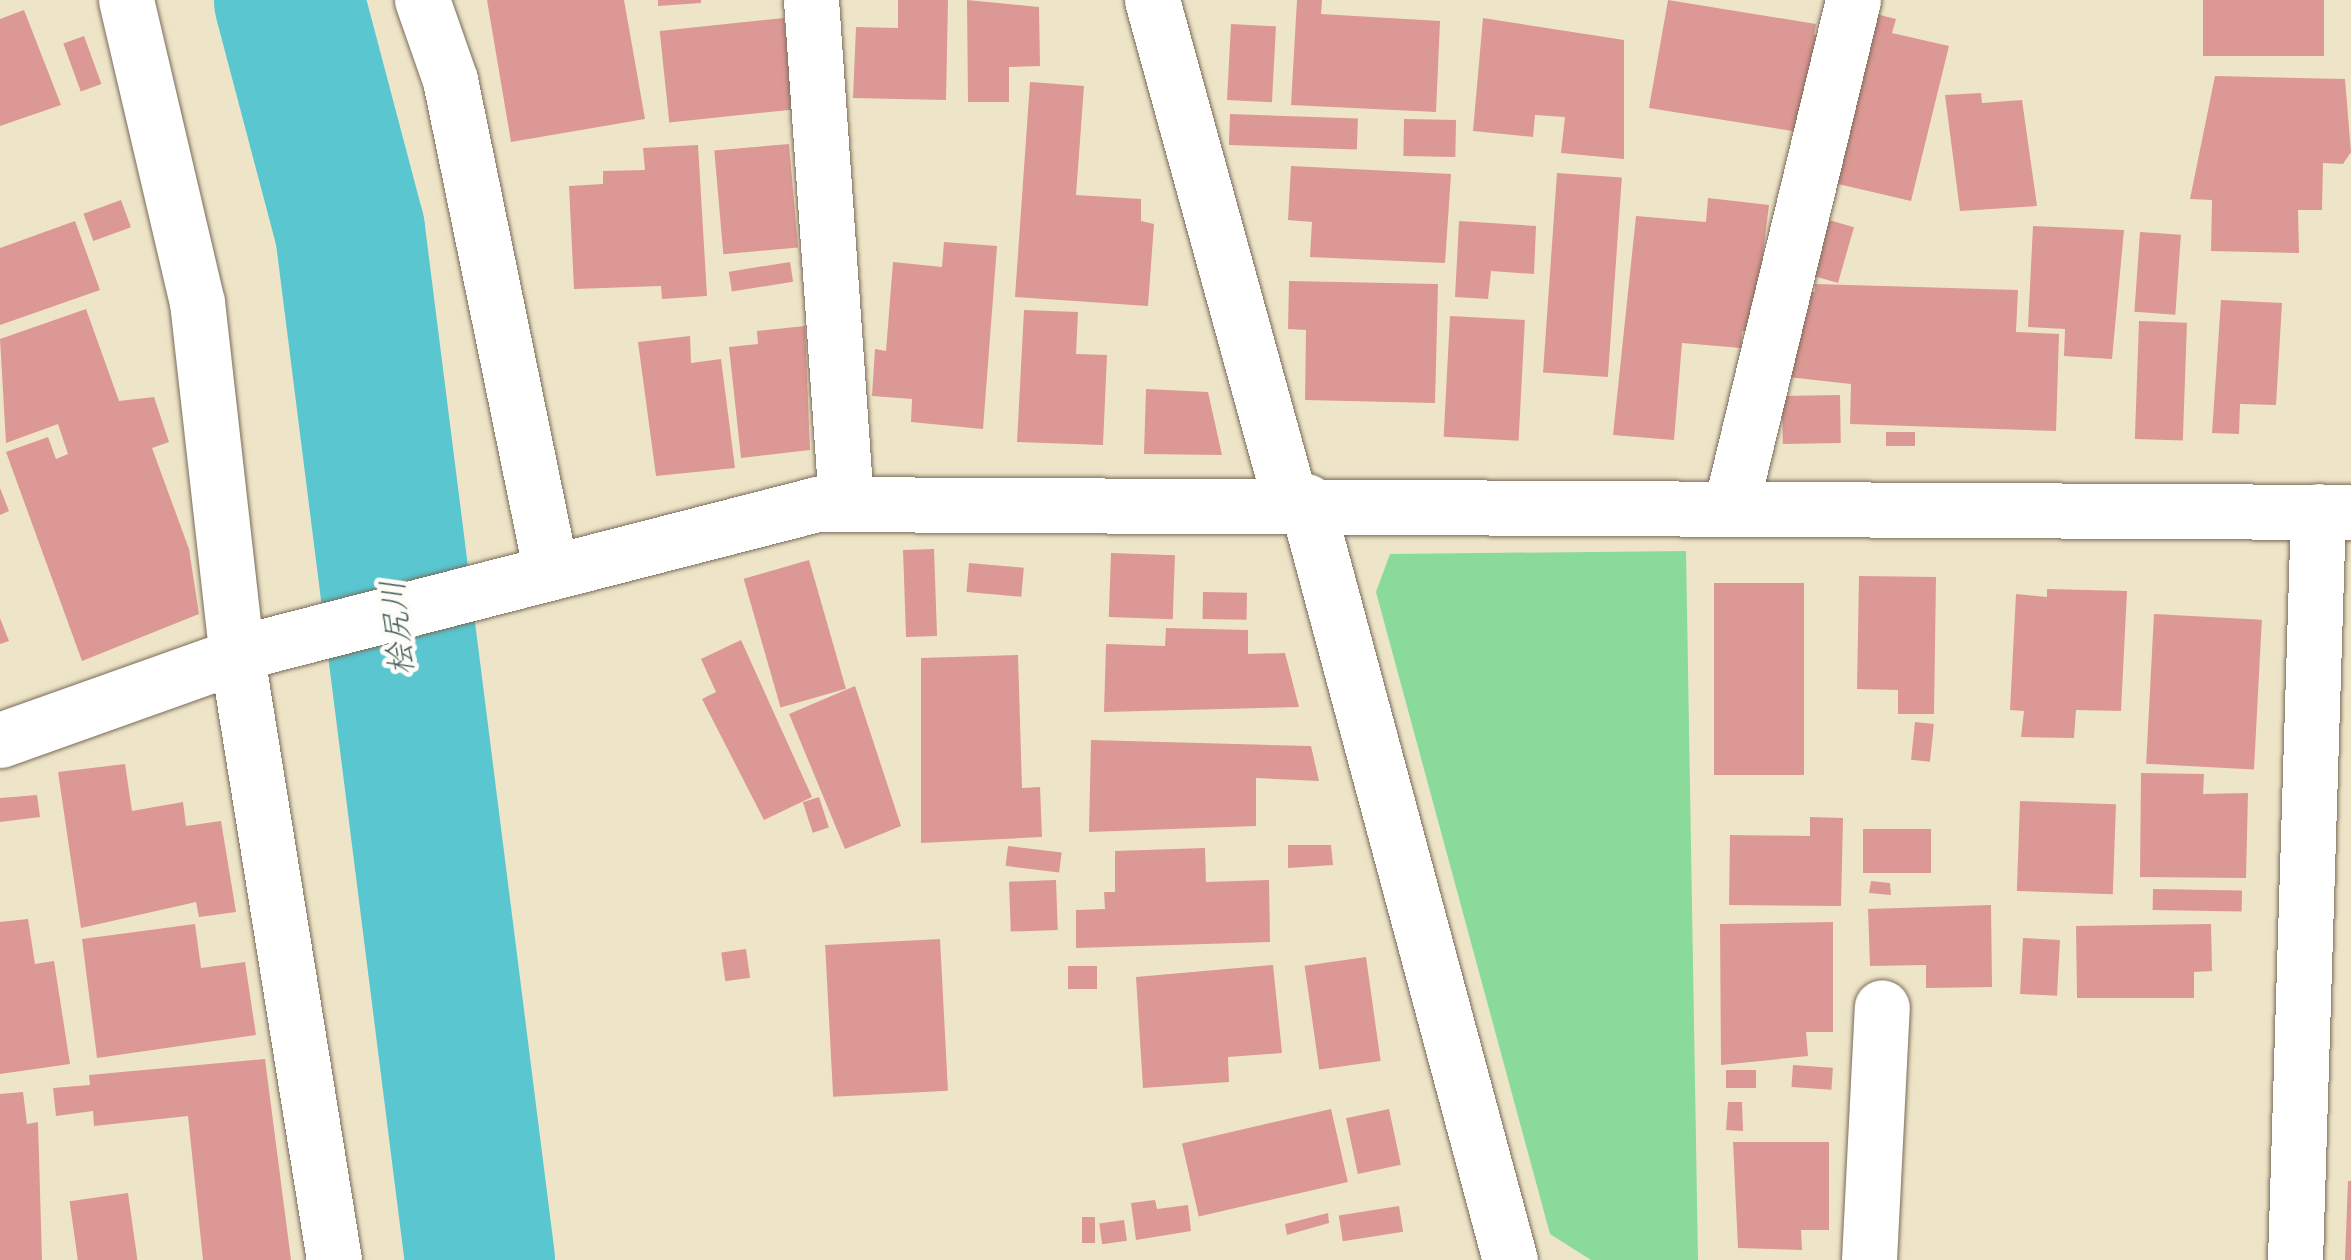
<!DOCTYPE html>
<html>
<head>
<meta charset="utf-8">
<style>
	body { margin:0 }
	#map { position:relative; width:2351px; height:1260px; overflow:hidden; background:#eee5c8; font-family:"Playpen Sans","Klee One",sans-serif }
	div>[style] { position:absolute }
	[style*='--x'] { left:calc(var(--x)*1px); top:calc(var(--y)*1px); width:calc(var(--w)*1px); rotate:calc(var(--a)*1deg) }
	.green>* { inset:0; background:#89da9b }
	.river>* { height:150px; margin:-75px; padding:0 75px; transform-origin:75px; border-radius:75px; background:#59c6d0 }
	.building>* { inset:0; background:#dc9894; transform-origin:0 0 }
	.roads { filter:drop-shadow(0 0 2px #7a6b5a) drop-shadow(0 0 2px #7a6b5a) }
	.minor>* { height:55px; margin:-27.5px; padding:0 27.5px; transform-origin:27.5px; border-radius:27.5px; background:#fff }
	span { translate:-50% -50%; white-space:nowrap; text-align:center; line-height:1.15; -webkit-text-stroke:9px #fdfcf7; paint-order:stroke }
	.water-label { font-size:32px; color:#46615c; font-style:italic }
</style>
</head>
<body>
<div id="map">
	<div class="green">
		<div style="clip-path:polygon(1686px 551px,1698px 1260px,1591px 1260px,1550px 1234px,1376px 592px,1390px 554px)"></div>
	</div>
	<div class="river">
		<div style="--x:289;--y:0;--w:239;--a:75.2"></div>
		<div style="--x:350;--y:231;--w:1037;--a:82.8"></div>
	</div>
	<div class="building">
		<div style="clip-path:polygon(487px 0,624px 0,645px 119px,511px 142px)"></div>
		<div style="clip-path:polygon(658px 0,701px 0,701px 3px,658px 6px)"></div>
		<div style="clip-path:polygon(898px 0,948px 0,946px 100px,853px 98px,856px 27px,898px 28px)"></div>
		<div style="clip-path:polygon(967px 0,1039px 7px,1040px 66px,1009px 67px,1009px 102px,968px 102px)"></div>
		<div style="clip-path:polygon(1297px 0,1322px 0,1321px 14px,1440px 21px,1436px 112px,1291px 105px)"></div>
		<div style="clip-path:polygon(1668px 0,1816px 24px,1814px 35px,1824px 37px,1799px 132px,1649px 108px)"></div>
		<div style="left:2203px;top:0;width:121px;height:56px"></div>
		<div style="clip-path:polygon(24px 10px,61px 105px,0 126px,0 19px)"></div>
		<div style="clip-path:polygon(1876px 14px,1896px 19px,1892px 33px,1949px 46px,1911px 201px,1834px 183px)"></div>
		<div style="left:784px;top:18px;width:92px;height:125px;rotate:84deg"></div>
		<div style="clip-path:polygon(1483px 18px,1624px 40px,1624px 159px,1561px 153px,1565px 117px,1535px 115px,1533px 137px,1473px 131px)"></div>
		<div style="left:1231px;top:24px;width:45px;height:76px;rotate:3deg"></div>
		<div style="left:84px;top:36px;width:51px;height:22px;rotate:70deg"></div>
		<div style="clip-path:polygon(2215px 76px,2345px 79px,2351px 152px,2343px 164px,2323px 163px,2322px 210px,2298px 210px,2299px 253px,2211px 251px,2212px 200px,2190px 199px)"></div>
		<div style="clip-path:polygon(1030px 82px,1084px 86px,1076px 195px,1141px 199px,1141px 221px,1154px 224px,1148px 306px,1015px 297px)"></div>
		<div style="clip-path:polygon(1981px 93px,1982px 103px,2022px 100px,2037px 206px,1960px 211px,1945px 95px)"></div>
		<div style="left:1230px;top:114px;width:128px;height:31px;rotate:2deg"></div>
		<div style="left:1404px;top:119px;width:52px;height:37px;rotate:1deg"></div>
		<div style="left:789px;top:144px;width:104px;height:75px;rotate:85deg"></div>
		<div style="clip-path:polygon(698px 145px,707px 296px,662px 299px,661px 286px,574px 289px,569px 186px,603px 184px,603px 171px,645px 170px,643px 148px)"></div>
		<div style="clip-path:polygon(1291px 166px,1451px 174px,1445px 263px,1310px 257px,1312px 222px,1288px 220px)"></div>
		<div style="left:1557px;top:173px;width:65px;height:200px;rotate:4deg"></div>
		<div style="clip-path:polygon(1708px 198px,1769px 205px,1753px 332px,1742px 331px,1741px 348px,1682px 343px,1674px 440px,1613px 435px,1636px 216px,1706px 222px)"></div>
		<div style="left:121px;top:200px;width:29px;height:40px;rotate:70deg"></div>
		<div style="left:1829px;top:220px;width:26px;height:58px;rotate:16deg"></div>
		<div style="clip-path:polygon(75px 221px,100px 290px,0 325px,0 248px)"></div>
		<div style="clip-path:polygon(1459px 221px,1536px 226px,1534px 274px,1491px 271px,1488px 299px,1455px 297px)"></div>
		<div style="clip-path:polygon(2033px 226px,2124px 230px,2112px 359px,2064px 356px,2065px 329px,2028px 327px)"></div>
		<div style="left:2140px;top:232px;width:41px;height:80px;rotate:4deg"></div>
		<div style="clip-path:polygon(944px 242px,997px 246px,983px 429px,911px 422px,912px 399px,872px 396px,875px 349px,886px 351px,893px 262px,942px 267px)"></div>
		<div style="left:790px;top:262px;width:20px;height:62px;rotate:81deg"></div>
		<div style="clip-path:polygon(1289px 281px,1438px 284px,1435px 403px,1305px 400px,1306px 330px,1288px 329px)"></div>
		<div style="clip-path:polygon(1815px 284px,2018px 290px,2016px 332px,2059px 334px,2056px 431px,1850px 424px,1851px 384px,1779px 376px,1794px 291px,1815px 292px)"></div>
		<div style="clip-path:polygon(2221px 300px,2282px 303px,2276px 405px,2240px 404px,2239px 434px,2212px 433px)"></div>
		<div style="clip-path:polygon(86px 309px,119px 401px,154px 397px,169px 442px,152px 448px,189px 549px,199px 614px,82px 661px,6px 452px,48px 437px,56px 459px,68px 454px,58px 424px,6px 443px,0 339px)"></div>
		<div style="clip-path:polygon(1024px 310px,1078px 312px,1076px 354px,1107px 355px,1103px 445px,1017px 442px)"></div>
		<div style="left:1450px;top:316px;width:75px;height:121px;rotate:3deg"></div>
		<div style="left:2139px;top:321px;width:48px;height:118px;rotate:2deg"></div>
		<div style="clip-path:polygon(805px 326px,810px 450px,741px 458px,729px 347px,758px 344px,757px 331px)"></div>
		<div style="clip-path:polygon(690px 336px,691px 363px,721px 359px,735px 468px,656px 476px,638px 342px)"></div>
		<div style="clip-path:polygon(1146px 389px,1208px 392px,1222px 455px,1144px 454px)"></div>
		<div style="left:1840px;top:395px;width:48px;height:58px;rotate:89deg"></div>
		<div style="left:1915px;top:432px;width:14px;height:29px;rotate:90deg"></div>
		<div style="clip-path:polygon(0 488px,9px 511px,0 515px)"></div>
		<div style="left:934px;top:549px;width:87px;height:31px;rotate:88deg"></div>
		<div style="left:1111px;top:553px;width:64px;height:64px;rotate:2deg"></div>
		<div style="left:809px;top:560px;width:134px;height:68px;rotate:74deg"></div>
		<div style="left:969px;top:563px;width:55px;height:29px;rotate:5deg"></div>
		<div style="clip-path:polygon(1859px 576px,1936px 577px,1934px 714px,1898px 714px,1898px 690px,1857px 689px)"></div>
		<div style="left:1804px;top:583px;width:192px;height:90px;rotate:90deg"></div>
		<div style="clip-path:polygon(2047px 589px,2127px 591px,2121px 711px,2076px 710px,2074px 738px,2021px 737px,2024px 711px,2010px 710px,2016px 594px,2047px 597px)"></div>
		<div style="left:1203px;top:592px;width:44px;height:27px;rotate:1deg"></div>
		<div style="left:2154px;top:614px;width:108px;height:150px;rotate:3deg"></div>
		<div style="clip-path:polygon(0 618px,9px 641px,0 644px)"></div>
		<div style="clip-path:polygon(1166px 628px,1248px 630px,1248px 654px,1285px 653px,1299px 707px,1104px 712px,1106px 644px,1165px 646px)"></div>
		<div style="clip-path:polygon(741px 640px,812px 797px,764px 820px,702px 699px,716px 692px,701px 659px)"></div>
		<div style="clip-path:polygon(1018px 655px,1022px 788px,1040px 787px,1042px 837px,921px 843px,921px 658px)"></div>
		<div style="clip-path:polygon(855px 686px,901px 826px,845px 849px,789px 714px)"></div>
		<div style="left:1915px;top:722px;width:19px;height:38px;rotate:6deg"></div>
		<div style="clip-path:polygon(1091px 740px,1311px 746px,1319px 781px,1256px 778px,1256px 826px,1089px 832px)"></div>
		<div style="clip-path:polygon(125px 764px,132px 811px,183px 802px,186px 826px,221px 821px,236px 912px,199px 917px,196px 902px,81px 928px,58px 772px)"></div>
		<div style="clip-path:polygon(2141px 773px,2204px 774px,2203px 794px,2248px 793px,2246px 878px,2140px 877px)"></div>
		<div style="clip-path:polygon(37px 795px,40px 817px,0 822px,0 798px)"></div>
		<div style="left:819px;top:797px;width:32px;height:17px;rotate:72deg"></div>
		<div style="left:2020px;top:801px;width:96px;height:90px;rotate:2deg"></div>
		<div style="clip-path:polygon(1810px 817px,1843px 818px,1841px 906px,1729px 905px,1730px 835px,1810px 836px)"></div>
		<div style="left:1863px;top:829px;width:68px;height:44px"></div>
		<div style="clip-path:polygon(1288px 845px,1331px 845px,1333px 865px,1288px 868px)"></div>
		<div style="left:1008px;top:846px;width:54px;height:20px;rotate:7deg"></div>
		<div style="clip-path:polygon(1205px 848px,1206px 882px,1269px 880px,1270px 942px,1076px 948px,1076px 910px,1105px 909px,1104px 892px,1115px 892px,1115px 851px)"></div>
		<div style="left:1056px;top:880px;width:50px;height:47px;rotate:88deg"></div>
		<div style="clip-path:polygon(1871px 881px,1890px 883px,1891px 895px,1869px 893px)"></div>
		<div style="left:2153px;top:889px;width:89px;height:21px;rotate:1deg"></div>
		<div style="clip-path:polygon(1991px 905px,1992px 987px,1926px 988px,1926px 965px,1870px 966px,1868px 909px)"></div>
		<div style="clip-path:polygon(28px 919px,35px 964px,54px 961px,70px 1064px,0 1074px,0 922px)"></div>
		<div style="clip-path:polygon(1833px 922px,1833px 1032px,1806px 1032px,1808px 1056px,1721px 1065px,1720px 924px)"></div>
		<div style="clip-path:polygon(195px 924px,201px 968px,245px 962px,256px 1035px,97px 1058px,82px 939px)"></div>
		<div style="clip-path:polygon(2211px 924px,2212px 971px,2194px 972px,2194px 998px,2077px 998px,2076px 926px)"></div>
		<div style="left:2023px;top:938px;width:37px;height:56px;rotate:3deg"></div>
		<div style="left:940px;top:939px;width:152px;height:115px;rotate:87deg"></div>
		<div style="left:746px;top:949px;width:29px;height:25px;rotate:82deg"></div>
		<div style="left:1366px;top:957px;width:105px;height:62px;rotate:82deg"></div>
		<div style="clip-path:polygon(1273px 965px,1282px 1053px,1228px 1057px,1229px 1082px,1143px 1088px,1136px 977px)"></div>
		<div style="left:1097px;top:966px;width:23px;height:29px;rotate:90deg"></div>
		<div style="clip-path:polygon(265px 1059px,291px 1260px,203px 1260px,188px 1116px,94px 1126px,93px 1111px,56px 1116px,53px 1088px,90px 1085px,89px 1075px)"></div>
		<div style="left:1793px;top:1065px;width:40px;height:22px;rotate:4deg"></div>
		<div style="left:1726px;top:1070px;width:30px;height:18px"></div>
		<div style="clip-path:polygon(23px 1092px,27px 1124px,38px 1122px,42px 1260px,0 1260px,0 1094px)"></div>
		<div style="clip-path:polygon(1728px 1102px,1742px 1102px,1743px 1131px,1726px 1130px)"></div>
		<div style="left:1331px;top:1109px;width:75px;height:153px;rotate:77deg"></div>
		<div style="left:1389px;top:1109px;width:57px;height:44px;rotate:78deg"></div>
		<div style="clip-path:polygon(1733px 1142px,1829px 1142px,1829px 1230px,1801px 1230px,1802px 1250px,1738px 1248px)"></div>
		<div style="clip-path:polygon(2348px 1181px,2351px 1181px,2351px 1260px,2345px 1260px)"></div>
		<div style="left:128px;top:1193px;width:68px;height:59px;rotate:82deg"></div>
		<div style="clip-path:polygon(1155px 1200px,1157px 1209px,1188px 1205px,1191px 1231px,1136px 1240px,1131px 1203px)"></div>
		<div style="left:1399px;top:1206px;width:26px;height:61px;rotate:81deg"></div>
		<div style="clip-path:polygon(1328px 1213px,1329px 1223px,1287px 1235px,1285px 1224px)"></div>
		<div style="left:1095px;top:1217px;width:26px;height:13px;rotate:90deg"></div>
		<div style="left:1124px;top:1220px;width:21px;height:25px;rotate:82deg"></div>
	</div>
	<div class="roads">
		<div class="minor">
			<div style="--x:126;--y:0;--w:310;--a:76.8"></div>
			<div style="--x:197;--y:302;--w:357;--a:83.6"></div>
			<div style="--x:237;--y:657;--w:611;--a:80.86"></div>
			<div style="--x:422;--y:0;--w:85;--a:70.7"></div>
			<div style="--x:450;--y:80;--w:499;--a:78.4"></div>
			<div style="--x:811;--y:0;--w:504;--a:86.02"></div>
			<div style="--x:1152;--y:0;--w:520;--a:74.6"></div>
			<div style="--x:1306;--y:501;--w:786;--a:74.96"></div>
			<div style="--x:1731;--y:506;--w:520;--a:-76.44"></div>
			<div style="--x:0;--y:740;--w:277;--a:-19.6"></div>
			<div style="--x:261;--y:647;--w:574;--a:-14.42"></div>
			<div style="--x:817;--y:504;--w:1534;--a:0.3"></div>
			<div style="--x:1869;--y:1260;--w:253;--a:-87.1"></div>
			<div style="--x:2295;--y:1260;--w:749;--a:-88.24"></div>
		</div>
	</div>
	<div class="water-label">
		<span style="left:395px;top:628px;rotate:-96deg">桧尻川</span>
	</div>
</div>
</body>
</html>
